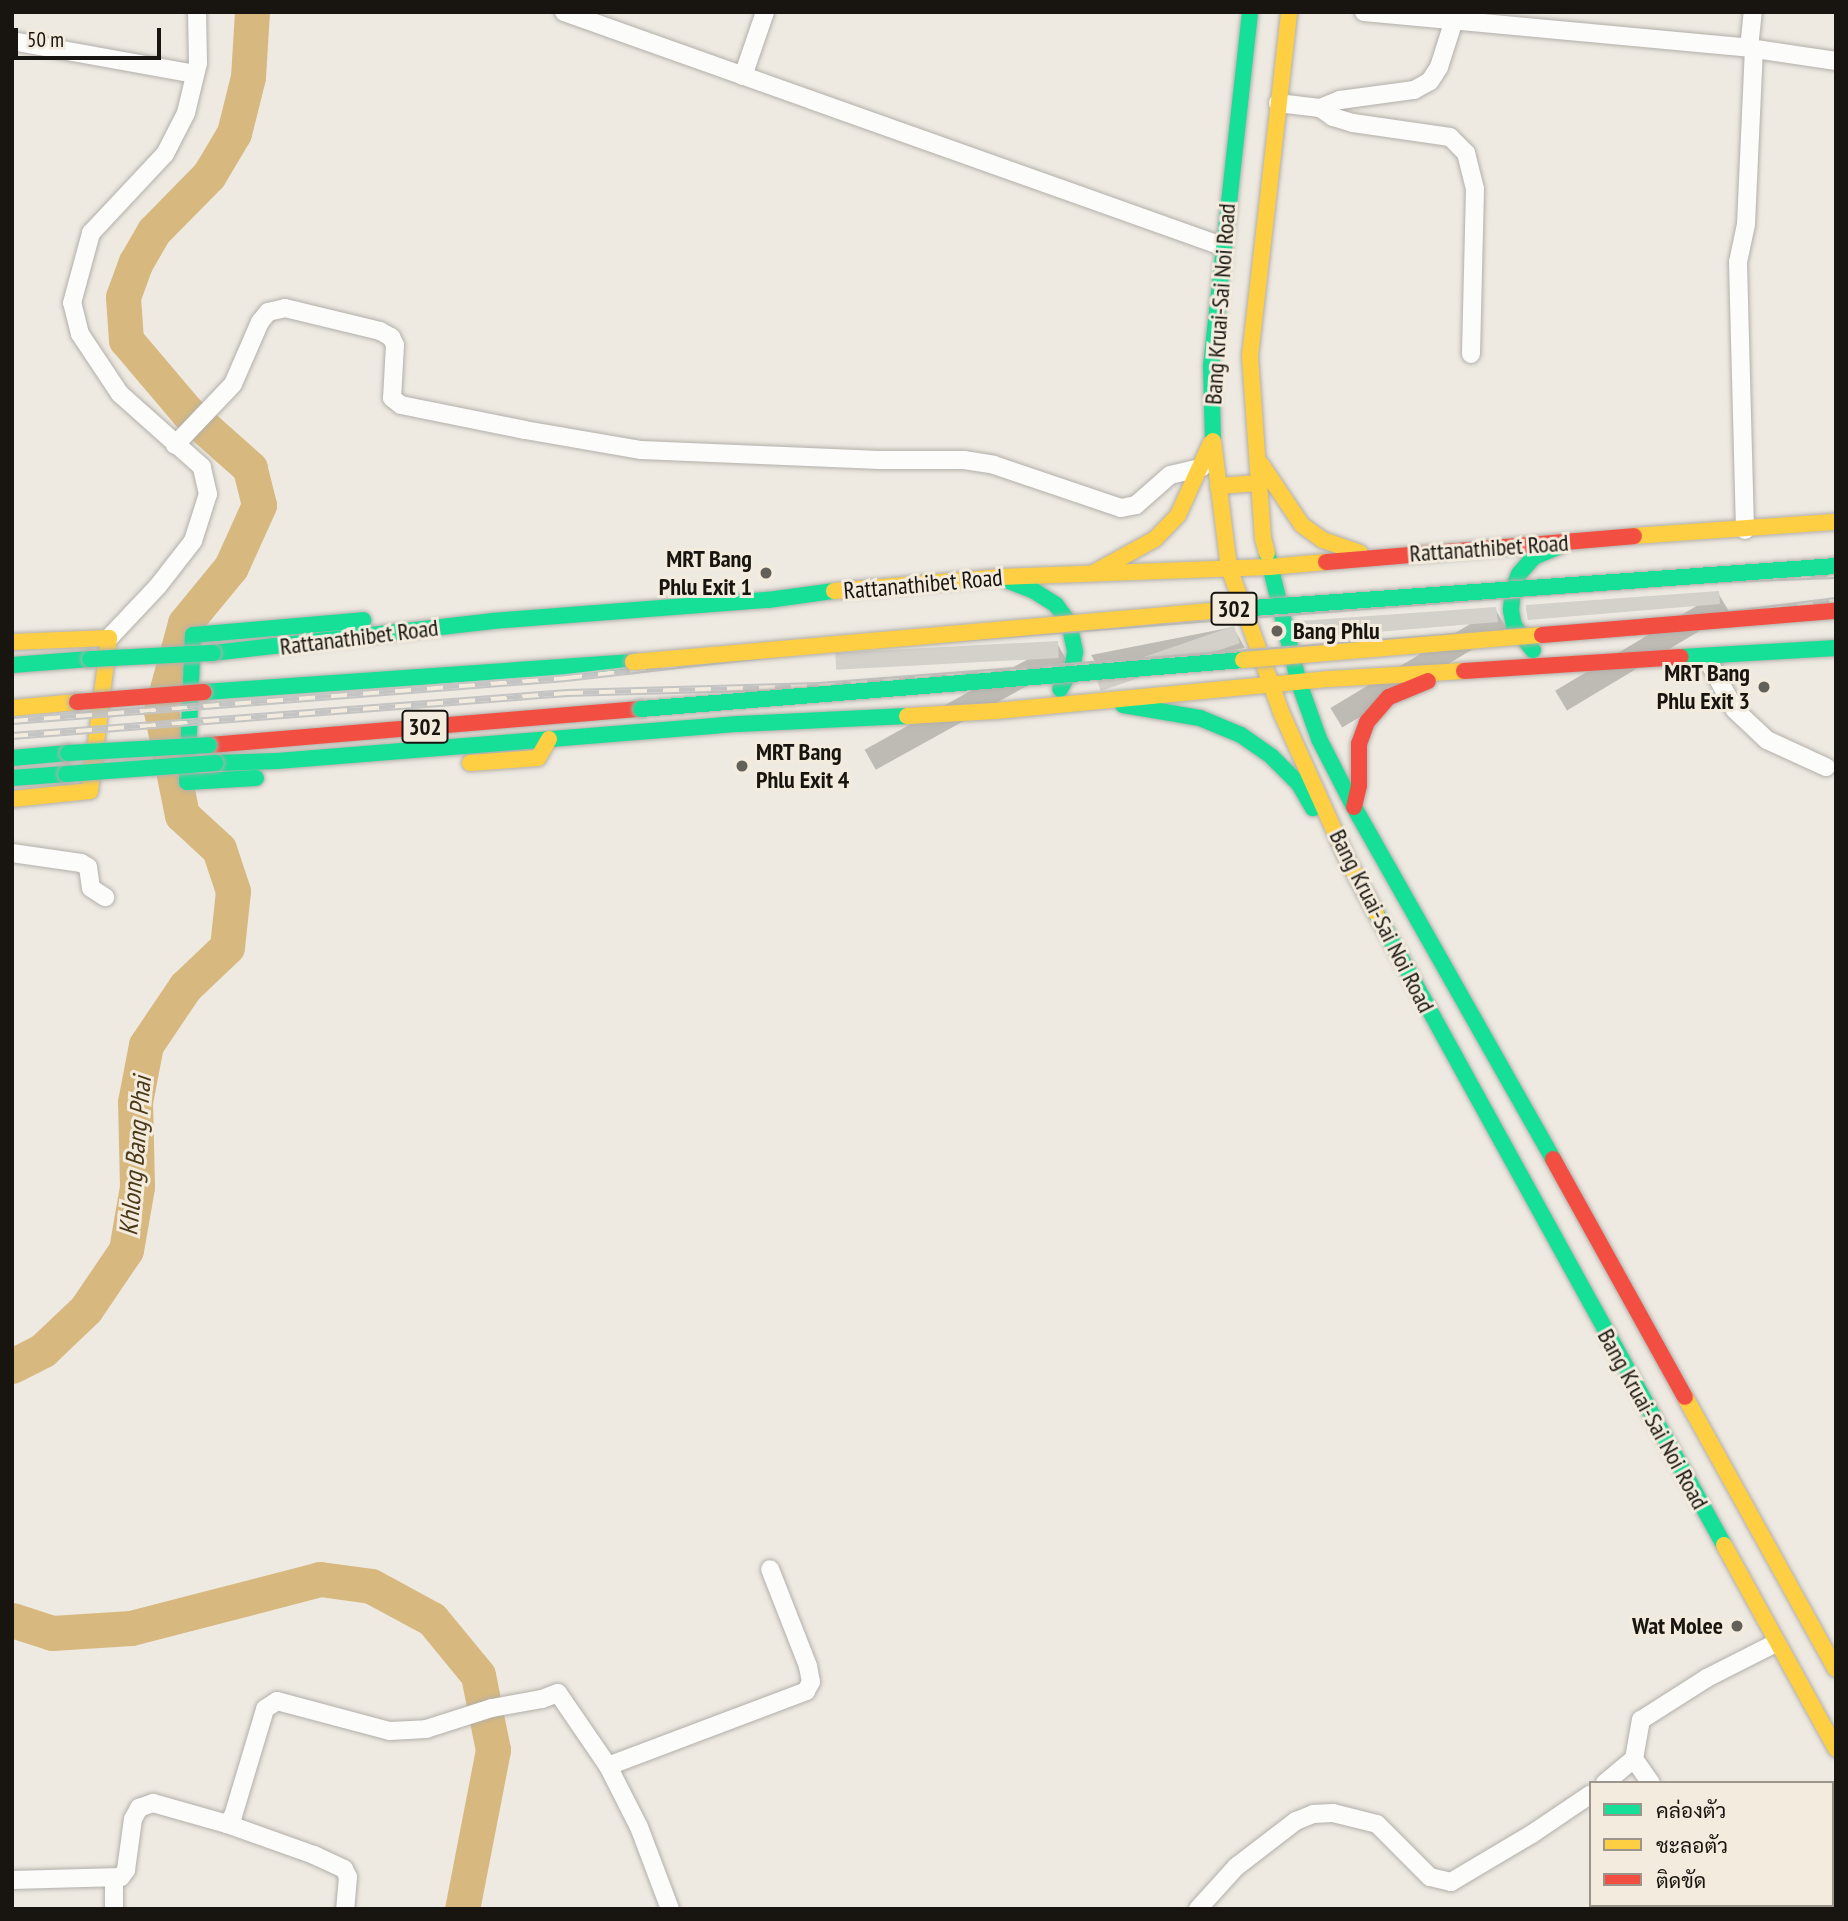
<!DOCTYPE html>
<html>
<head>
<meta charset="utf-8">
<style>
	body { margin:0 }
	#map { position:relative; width:1848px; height:1921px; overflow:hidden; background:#eeeae2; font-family:"PT Sans Narrow",Sarabun,sans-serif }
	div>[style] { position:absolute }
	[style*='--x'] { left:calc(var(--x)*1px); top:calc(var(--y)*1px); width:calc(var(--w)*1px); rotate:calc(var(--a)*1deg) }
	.shadow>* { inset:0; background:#0003; transform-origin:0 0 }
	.river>* { height:35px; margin:-17.5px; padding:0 17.5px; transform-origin:17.5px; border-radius:17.5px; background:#d7b87f }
	.building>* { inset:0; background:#d4d0ca; transform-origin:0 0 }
	.roads { filter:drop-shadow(0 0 2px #b2afa9) drop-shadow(0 0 2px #b2afa9) }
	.street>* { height:18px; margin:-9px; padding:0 9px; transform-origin:9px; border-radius:9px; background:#fcfcfb }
	.fast>* { height:16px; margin:-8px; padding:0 8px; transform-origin:8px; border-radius:8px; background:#16e098 }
	.slow>* { height:16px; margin:-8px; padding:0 8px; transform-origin:8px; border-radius:8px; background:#ffcf43 }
	.jam>* { height:16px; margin:-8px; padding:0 8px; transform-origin:8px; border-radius:8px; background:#f24e42 }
	.rail>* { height:8px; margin-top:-4px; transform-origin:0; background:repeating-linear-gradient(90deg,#f3ebdd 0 16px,#c4c4c2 0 32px); box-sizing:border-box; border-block:2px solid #c4c4c2 }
	.bridges { filter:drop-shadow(0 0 2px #b2afa9) drop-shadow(0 0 2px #b2afa9) }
	.fast-bridge>* { height:16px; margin:-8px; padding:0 8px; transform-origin:8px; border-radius:8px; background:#16e098 }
	.slow-bridge>* { height:16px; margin:-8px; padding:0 8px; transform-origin:8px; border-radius:8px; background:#ffcf43 }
	.jam-bridge>* { height:16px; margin:-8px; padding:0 8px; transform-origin:8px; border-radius:8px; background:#f24e42 }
	.dots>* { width:19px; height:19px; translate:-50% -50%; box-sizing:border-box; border:4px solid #f3ebdd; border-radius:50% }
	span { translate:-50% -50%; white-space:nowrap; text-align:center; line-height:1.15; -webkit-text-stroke:6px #f3ebdd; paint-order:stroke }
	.shield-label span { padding:2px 5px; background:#f3ebdd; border:2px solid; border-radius:5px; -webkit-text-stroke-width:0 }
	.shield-label { font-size:23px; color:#181510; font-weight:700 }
	.street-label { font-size:24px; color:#181510 }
	.poi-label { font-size:24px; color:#181510; font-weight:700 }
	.right { translate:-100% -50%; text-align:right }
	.left { translate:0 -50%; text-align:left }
	.water-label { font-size:26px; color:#4a3816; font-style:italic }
	.frame { position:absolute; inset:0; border:14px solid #181510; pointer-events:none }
	.legend { position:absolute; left:1589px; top:1781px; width:245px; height:126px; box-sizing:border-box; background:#f3ebdd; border:2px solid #9b958b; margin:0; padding:9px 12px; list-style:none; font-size:21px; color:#181510 }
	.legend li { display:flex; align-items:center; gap:14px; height:35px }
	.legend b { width:35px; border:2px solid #9b958b }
	.scale { position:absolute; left:14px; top:28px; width:147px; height:32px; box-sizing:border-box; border:4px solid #181510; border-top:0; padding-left:9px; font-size:21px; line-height:24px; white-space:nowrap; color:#181510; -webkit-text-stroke:5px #f3ebdd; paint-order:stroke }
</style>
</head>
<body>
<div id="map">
	<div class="shadow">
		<div style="left:1718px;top:593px;width:23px;height:190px;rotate:59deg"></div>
		<div style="left:1495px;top:609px;width:23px;height:192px;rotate:59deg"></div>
		<div style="clip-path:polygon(1233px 627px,1245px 648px,1103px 675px,1091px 655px)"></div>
		<div style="left:1057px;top:643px;width:23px;height:220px;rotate:61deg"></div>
	</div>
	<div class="river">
		<div style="--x:12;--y:1366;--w:35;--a:-27"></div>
		<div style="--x:43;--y:1350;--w:59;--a:-43.6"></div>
		<div style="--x:86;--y:1309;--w:71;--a:-55.9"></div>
		<div style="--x:126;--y:1250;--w:64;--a:-80.1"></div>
		<div style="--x:137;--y:1187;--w:85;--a:-91.3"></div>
		<div style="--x:135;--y:1102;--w:58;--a:-79.1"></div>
		<div style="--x:146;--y:1045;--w:70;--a:-56.1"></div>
		<div style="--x:185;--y:987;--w:58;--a:-43.6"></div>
		<div style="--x:227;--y:947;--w:56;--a:-83.9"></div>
		<div style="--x:233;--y:891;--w:44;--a:-108.4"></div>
		<div style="--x:219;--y:849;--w:50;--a:-137.4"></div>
		<div style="--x:182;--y:815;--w:106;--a:-101.4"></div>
		<div style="--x:161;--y:711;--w:91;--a:-74.7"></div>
		<div style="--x:185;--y:623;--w:72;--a:-50.6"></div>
		<div style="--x:231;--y:567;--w:68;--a:-65.7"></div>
		<div style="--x:259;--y:505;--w:38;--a:-104"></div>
		<div style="--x:250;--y:468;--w:83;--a:-138.4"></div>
		<div style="--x:188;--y:413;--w:96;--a:-130.3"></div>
		<div style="--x:126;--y:340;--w:43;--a:-94"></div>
		<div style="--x:123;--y:297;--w:37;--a:-70"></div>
		<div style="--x:136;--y:262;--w:36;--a:-60"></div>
		<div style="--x:154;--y:231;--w:78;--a:-45.5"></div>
		<div style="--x:209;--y:175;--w:49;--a:-59.2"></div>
		<div style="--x:234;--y:133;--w:58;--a:-76"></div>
		<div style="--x:248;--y:77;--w:65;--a:-86.5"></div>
		<div style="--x:12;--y:1620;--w:42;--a:18"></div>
		<div style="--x:52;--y:1633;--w:79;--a:-3.6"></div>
		<div style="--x:131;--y:1628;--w:195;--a:-14.5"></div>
		<div style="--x:320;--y:1579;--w:51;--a:7.8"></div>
		<div style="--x:371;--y:1586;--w:69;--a:28.4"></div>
		<div style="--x:432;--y:1619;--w:72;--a:50.6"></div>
		<div style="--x:478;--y:1675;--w:76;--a:78.7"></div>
		<div style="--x:493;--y:1750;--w:162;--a:101"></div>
	</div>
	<div class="building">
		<div style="clip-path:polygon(1719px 591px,1720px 604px,1528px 620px,1526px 609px,1526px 605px)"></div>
		<div style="clip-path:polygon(1496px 607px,1498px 622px,1303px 638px,1299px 621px)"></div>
		<div style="left:1234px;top:626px;width:18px;height:147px;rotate:71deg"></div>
		<div style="left:1058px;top:641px;width:17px;height:223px;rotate:87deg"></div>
	</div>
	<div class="roads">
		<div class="street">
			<div style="--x:564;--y:12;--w:698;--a:19.58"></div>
			<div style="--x:1364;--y:12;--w:387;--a:5.3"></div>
			<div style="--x:1749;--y:48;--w:88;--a:8.5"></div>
			<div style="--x:12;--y:41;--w:186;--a:10.2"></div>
			<div style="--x:1749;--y:48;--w:36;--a:-84"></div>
			<div style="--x:743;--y:76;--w:68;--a:-71"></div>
			<div style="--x:1278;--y:103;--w:42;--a:6.8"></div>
			<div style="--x:1320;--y:108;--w:22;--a:-22"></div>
			<div style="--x:1340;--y:100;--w:75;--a:-7.7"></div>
			<div style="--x:1414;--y:90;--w:18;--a:-29"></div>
			<div style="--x:1430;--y:81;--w:17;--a:-57"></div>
			<div style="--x:1439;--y:67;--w:49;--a:-72.3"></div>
			<div style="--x:1320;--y:108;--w:16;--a:35"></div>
			<div style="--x:1333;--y:117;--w:21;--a:17"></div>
			<div style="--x:1353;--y:123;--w:98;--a:8.2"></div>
			<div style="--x:1450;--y:137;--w:23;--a:45"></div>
			<div style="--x:1466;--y:153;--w:37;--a:76"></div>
			<div style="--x:1475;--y:189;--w:165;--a:91.4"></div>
			<div style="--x:175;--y:445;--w:84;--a:-46.4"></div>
			<div style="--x:233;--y:384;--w:68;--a:-66.5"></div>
			<div style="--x:260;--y:322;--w:13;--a:-51"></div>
			<div style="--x:268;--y:312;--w:17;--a:-13"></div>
			<div style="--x:285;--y:308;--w:98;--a:13.6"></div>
			<div style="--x:380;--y:331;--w:13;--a:29"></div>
			<div style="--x:391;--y:337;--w:9;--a:63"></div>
			<div style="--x:395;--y:345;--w:53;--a:93.2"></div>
			<div style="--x:392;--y:398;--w:11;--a:38"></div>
			<div style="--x:401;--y:405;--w:126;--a:11.4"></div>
			<div style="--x:525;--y:430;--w:118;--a:9.8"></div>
			<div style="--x:641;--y:450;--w:239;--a:2.4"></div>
			<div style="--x:880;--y:460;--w:84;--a:0"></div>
			<div style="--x:964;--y:460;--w:30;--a:9"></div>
			<div style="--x:994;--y:465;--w:134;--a:18.7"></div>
			<div style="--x:1121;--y:508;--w:15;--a:-11"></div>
			<div style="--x:1136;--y:505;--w:45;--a:-41.4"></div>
			<div style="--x:1170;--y:475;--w:32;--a:-13"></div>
			<div style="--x:1745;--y:530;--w:268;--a:-91.5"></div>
			<div style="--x:1738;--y:262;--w:39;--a:-78"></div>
			<div style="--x:1746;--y:224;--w:176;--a:-87.4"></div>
			<div style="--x:109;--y:638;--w:71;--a:-46.7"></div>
			<div style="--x:158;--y:586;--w:57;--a:-52.1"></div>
			<div style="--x:193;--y:541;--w:49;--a:-72.3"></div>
			<div style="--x:208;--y:494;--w:28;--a:-103"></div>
			<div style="--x:202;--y:467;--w:110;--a:-138.3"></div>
			<div style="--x:120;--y:394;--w:72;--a:-123.7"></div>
			<div style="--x:80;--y:334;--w:32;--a:-104"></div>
			<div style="--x:72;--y:303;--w:73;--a:-74.8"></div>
			<div style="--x:91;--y:233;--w:108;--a:-46.9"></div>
			<div style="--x:165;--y:154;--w:46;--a:-62.9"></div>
			<div style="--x:186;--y:113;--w:51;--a:-76.5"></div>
			<div style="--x:198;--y:63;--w:51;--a:-91.1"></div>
			<div style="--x:1706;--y:657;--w:60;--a:61.3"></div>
			<div style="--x:1735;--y:710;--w:44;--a:43.2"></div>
			<div style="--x:1767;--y:740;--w:65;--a:24.6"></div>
			<div style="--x:12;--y:853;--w:70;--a:8.2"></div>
			<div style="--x:81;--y:863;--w:8;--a:30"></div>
			<div style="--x:88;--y:867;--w:21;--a:82"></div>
			<div style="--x:91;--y:888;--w:17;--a:33"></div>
			<div style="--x:1634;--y:1759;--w:29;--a:55"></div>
			<div style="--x:608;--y:1766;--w:212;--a:-20.7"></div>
			<div style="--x:806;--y:1691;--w:10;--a:-61"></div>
			<div style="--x:811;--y:1682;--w:16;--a:-101"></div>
			<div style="--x:808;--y:1666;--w:104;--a:-111.4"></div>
			<div style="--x:1605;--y:1783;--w:38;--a:-40"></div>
			<div style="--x:1634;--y:1759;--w:40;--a:-80"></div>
			<div style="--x:1641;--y:1720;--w:78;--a:-32.5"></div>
			<div style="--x:1707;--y:1678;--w:77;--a:-26.9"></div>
			<div style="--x:227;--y:1824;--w:92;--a:19.6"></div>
			<div style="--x:314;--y:1855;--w:33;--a:25"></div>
			<div style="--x:344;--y:1869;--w:9;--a:63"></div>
			<div style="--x:348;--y:1877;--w:32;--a:95"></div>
			<div style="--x:12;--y:1880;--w:109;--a:-1.6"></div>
			<div style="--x:121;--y:1877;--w:9;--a:-54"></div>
			<div style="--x:126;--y:1870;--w:51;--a:-82.2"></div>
			<div style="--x:133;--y:1819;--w:13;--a:-61"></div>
			<div style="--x:139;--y:1808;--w:15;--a:-20"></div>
			<div style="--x:153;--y:1803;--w:77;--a:15.8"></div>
			<div style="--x:227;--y:1824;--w:10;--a:-53"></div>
			<div style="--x:233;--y:1816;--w:112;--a:-73.3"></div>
			<div style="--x:265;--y:1709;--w:14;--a:-34"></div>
			<div style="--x:277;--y:1701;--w:117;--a:14.9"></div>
			<div style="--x:390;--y:1731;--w:36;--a:-3"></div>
			<div style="--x:426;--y:1729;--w:69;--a:-17.7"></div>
			<div style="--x:492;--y:1708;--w:51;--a:-10.2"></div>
			<div style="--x:542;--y:1699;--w:17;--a:-21"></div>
			<div style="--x:558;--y:1693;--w:88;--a:55.6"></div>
			<div style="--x:608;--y:1766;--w:68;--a:63.1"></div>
			<div style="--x:639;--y:1827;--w:88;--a:69.3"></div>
			<div style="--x:114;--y:1909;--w:29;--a:-90"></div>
			<div style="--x:1198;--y:1909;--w:57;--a:-47.9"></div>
			<div style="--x:1236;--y:1867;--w:76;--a:-37.5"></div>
			<div style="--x:1296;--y:1821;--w:18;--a:-22"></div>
			<div style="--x:1313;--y:1814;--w:20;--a:-3"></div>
			<div style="--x:1333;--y:1813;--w:45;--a:14"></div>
			<div style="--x:1377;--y:1824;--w:75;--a:45"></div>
			<div style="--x:1430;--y:1877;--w:22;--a:13"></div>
			<div style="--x:1451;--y:1882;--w:94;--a:-30.7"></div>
			<div style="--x:1532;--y:1834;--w:71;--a:-34.1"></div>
		</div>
		<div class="fast">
			<div style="--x:1213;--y:441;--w:75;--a:-91.5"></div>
			<div style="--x:1211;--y:366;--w:356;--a:-83.7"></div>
			<div style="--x:1267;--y:553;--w:134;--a:76.2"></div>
			<div style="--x:1299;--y:683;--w:59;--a:70.3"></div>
			<div style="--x:1319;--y:739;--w:76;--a:62.8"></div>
			<div style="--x:1354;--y:807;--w:404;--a:60.5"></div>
			<div style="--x:1006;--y:580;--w:30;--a:21"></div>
			<div style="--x:1034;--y:591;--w:26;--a:32"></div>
			<div style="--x:1056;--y:605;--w:22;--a:54"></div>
			<div style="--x:1069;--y:623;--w:30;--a:78"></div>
			<div style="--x:1075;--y:652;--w:13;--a:99"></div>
			<div style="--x:1073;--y:665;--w:27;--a:118"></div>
			<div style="--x:1533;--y:650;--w:31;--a:-128"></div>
			<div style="--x:1514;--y:626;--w:16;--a:-101"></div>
			<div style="--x:1511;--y:610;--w:21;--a:-85"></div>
			<div style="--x:1513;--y:589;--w:16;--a:-68"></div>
			<div style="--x:1519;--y:574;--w:23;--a:-49"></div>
			<div style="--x:1534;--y:557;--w:28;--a:-23"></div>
			<div style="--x:213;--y:653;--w:281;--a:-6.5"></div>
			<div style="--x:492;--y:621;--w:277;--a:-4.4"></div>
			<div style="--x:768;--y:600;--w:67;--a:-7.8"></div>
			<div style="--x:1681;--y:657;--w:155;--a:-3.3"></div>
			<div style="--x:12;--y:665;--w:78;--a:-4.4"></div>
			<div style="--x:204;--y:692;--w:430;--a:-4"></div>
			<div style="--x:1123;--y:705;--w:78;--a:9.6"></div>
			<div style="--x:1200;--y:718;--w:44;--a:22.5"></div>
			<div style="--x:1241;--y:735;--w:38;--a:35"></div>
			<div style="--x:1272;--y:757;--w:38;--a:45"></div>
			<div style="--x:1299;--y:784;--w:28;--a:60"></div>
			<div style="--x:12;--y:758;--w:56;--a:-5.1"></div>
			<div style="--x:216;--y:763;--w:61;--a:-1.9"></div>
			<div style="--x:277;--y:761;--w:463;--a:-4.6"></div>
			<div style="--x:739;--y:724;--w:168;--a:-2.7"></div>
			<div style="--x:12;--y:778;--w:54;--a:-4.2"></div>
			<div style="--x:256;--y:778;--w:69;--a:176.7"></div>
			<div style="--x:187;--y:782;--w:147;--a:-87.7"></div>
			<div style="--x:193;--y:635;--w:171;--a:-5"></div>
			<div style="--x:1376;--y:913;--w:721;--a:61.16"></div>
		</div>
		<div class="slow">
			<div style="--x:1213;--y:441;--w:128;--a:82.8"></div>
			<div style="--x:1229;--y:568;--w:153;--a:70.1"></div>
			<div style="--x:1281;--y:712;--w:163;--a:65.8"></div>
			<div style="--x:1348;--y:861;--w:59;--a:61.7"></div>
			<div style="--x:1261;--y:464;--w:73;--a:56.1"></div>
			<div style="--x:1302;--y:525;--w:26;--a:36"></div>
			<div style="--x:1323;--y:540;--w:39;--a:19"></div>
			<div style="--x:1218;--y:486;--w:41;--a:-4.2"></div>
			<div style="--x:1634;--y:536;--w:202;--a:-4"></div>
			<div style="--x:1267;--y:553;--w:16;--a:-105"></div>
			<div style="--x:1263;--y:538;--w:182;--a:-94.1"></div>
			<div style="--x:1250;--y:356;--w:346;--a:-83.5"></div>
			<div style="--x:1095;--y:572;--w:68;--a:-28.8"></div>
			<div style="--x:1155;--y:539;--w:33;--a:-46"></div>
			<div style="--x:1178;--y:515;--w:79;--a:-65.4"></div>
			<div style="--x:834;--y:591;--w:166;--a:-4.8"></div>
			<div style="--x:999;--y:577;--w:270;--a:-2.1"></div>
			<div style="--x:1269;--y:567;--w:57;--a:-5"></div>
			<div style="--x:12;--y:642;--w:97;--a:-2.4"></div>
			<div style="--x:109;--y:638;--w:154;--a:97.1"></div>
			<div style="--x:90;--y:791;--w:78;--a:174.1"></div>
			<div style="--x:12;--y:708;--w:65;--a:-5.3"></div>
			<div style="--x:907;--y:716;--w:89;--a:-3.2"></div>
			<div style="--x:996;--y:711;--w:335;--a:-5.5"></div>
			<div style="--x:1329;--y:679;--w:135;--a:-3.4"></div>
			<div style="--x:470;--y:763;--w:68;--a:-4.2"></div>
			<div style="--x:538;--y:758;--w:22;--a:-60"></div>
			<div style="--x:1685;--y:1397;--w:311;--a:61"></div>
			<div style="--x:1724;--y:1545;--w:233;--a:61.2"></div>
		</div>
		<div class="jam">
			<div style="--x:1326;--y:562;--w:309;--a:-4.8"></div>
			<div style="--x:1464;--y:671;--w:217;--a:-3.7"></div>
			<div style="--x:209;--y:745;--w:433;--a:-4.8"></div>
			<div style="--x:1354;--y:807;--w:23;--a:-77"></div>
			<div style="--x:1359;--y:785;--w:41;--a:-90"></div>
			<div style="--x:1359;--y:744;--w:23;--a:-70"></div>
			<div style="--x:1367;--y:722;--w:33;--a:-49"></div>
			<div style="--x:1389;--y:697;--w:42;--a:-22.3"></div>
			<div style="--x:1553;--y:1159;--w:272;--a:61"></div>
		</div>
	</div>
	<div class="rail">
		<div style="--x:12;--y:721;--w:556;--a:-4.44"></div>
		<div style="--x:566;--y:678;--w:252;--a:-6.6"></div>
		<div style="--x:816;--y:649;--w:886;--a:-4.47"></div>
		<div style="--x:1699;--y:580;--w:137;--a:-2.1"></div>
		<div style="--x:12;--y:736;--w:557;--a:-4.43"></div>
		<div style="--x:567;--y:693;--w:252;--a:-1.6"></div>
		<div style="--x:819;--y:686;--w:886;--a:-4.4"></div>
		<div style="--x:1702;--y:618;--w:135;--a:-7.2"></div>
	</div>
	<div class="bridges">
		<div class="fast-bridge">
			<div style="--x:1211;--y:611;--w:627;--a:-4.12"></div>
			<div style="--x:90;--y:659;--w:123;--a:-2.8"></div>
			<div style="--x:641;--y:709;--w:604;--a:-4.65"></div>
			<div style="--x:68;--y:753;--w:141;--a:-3.2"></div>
			<div style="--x:66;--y:774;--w:150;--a:-4.2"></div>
		</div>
		<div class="slow-bridge">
			<div style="--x:1243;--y:660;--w:300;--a:-4.8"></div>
			<div style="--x:633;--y:662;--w:580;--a:-5.04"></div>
		</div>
		<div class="jam-bridge">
			<div style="--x:1542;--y:635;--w:295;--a:-4.7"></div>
			<div style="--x:77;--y:702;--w:127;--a:-4.5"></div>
		</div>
	</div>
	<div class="dots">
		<div style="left:766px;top:573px;background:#63605a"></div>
		<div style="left:1277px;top:631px;background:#63605a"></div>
		<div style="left:1764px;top:687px;background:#63605a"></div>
		<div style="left:742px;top:766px;background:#63605a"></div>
		<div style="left:1737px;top:1626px;background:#63605a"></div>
	</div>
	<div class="shield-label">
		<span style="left:1234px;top:609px">302</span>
		<span style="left:425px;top:727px">302</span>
	</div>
	<div class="street-label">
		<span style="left:1220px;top:304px;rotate:-86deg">Bang Kruai-Sai Noi Road</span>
		<span style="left:1489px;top:548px;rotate:-4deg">Rattanathibet Road</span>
		<span style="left:923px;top:584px;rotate:-5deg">Rattanathibet Road</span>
		<span style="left:359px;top:637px;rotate:-7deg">Rattanathibet Road</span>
		<span style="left:1382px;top:921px;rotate:63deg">Bang Kruai-Sai Noi Road</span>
		<span style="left:1653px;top:1419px;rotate:61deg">Bang Kruai-Sai Noi Road</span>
	</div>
	<div class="poi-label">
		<span class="right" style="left:752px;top:573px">MRT Bang<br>Phlu Exit 1</span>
		<span class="left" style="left:1293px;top:631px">Bang Phlu</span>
		<span class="right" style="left:1750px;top:687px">MRT Bang<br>Phlu Exit 3</span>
		<span class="left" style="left:756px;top:766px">MRT Bang<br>Phlu Exit 4</span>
		<span class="right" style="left:1723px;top:1626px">Wat Molee</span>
	</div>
	<div class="water-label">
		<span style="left:135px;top:1156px;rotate:-85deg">Khlong Bang Phai</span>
	</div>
	<div class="frame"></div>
	<ul class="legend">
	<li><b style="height:9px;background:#16e098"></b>คล่องตัว</li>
	<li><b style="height:9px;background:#ffcf43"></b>ชะลอตัว</li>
	<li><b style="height:9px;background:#f24e42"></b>ติดขัด</li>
	</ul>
	<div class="scale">50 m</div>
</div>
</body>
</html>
